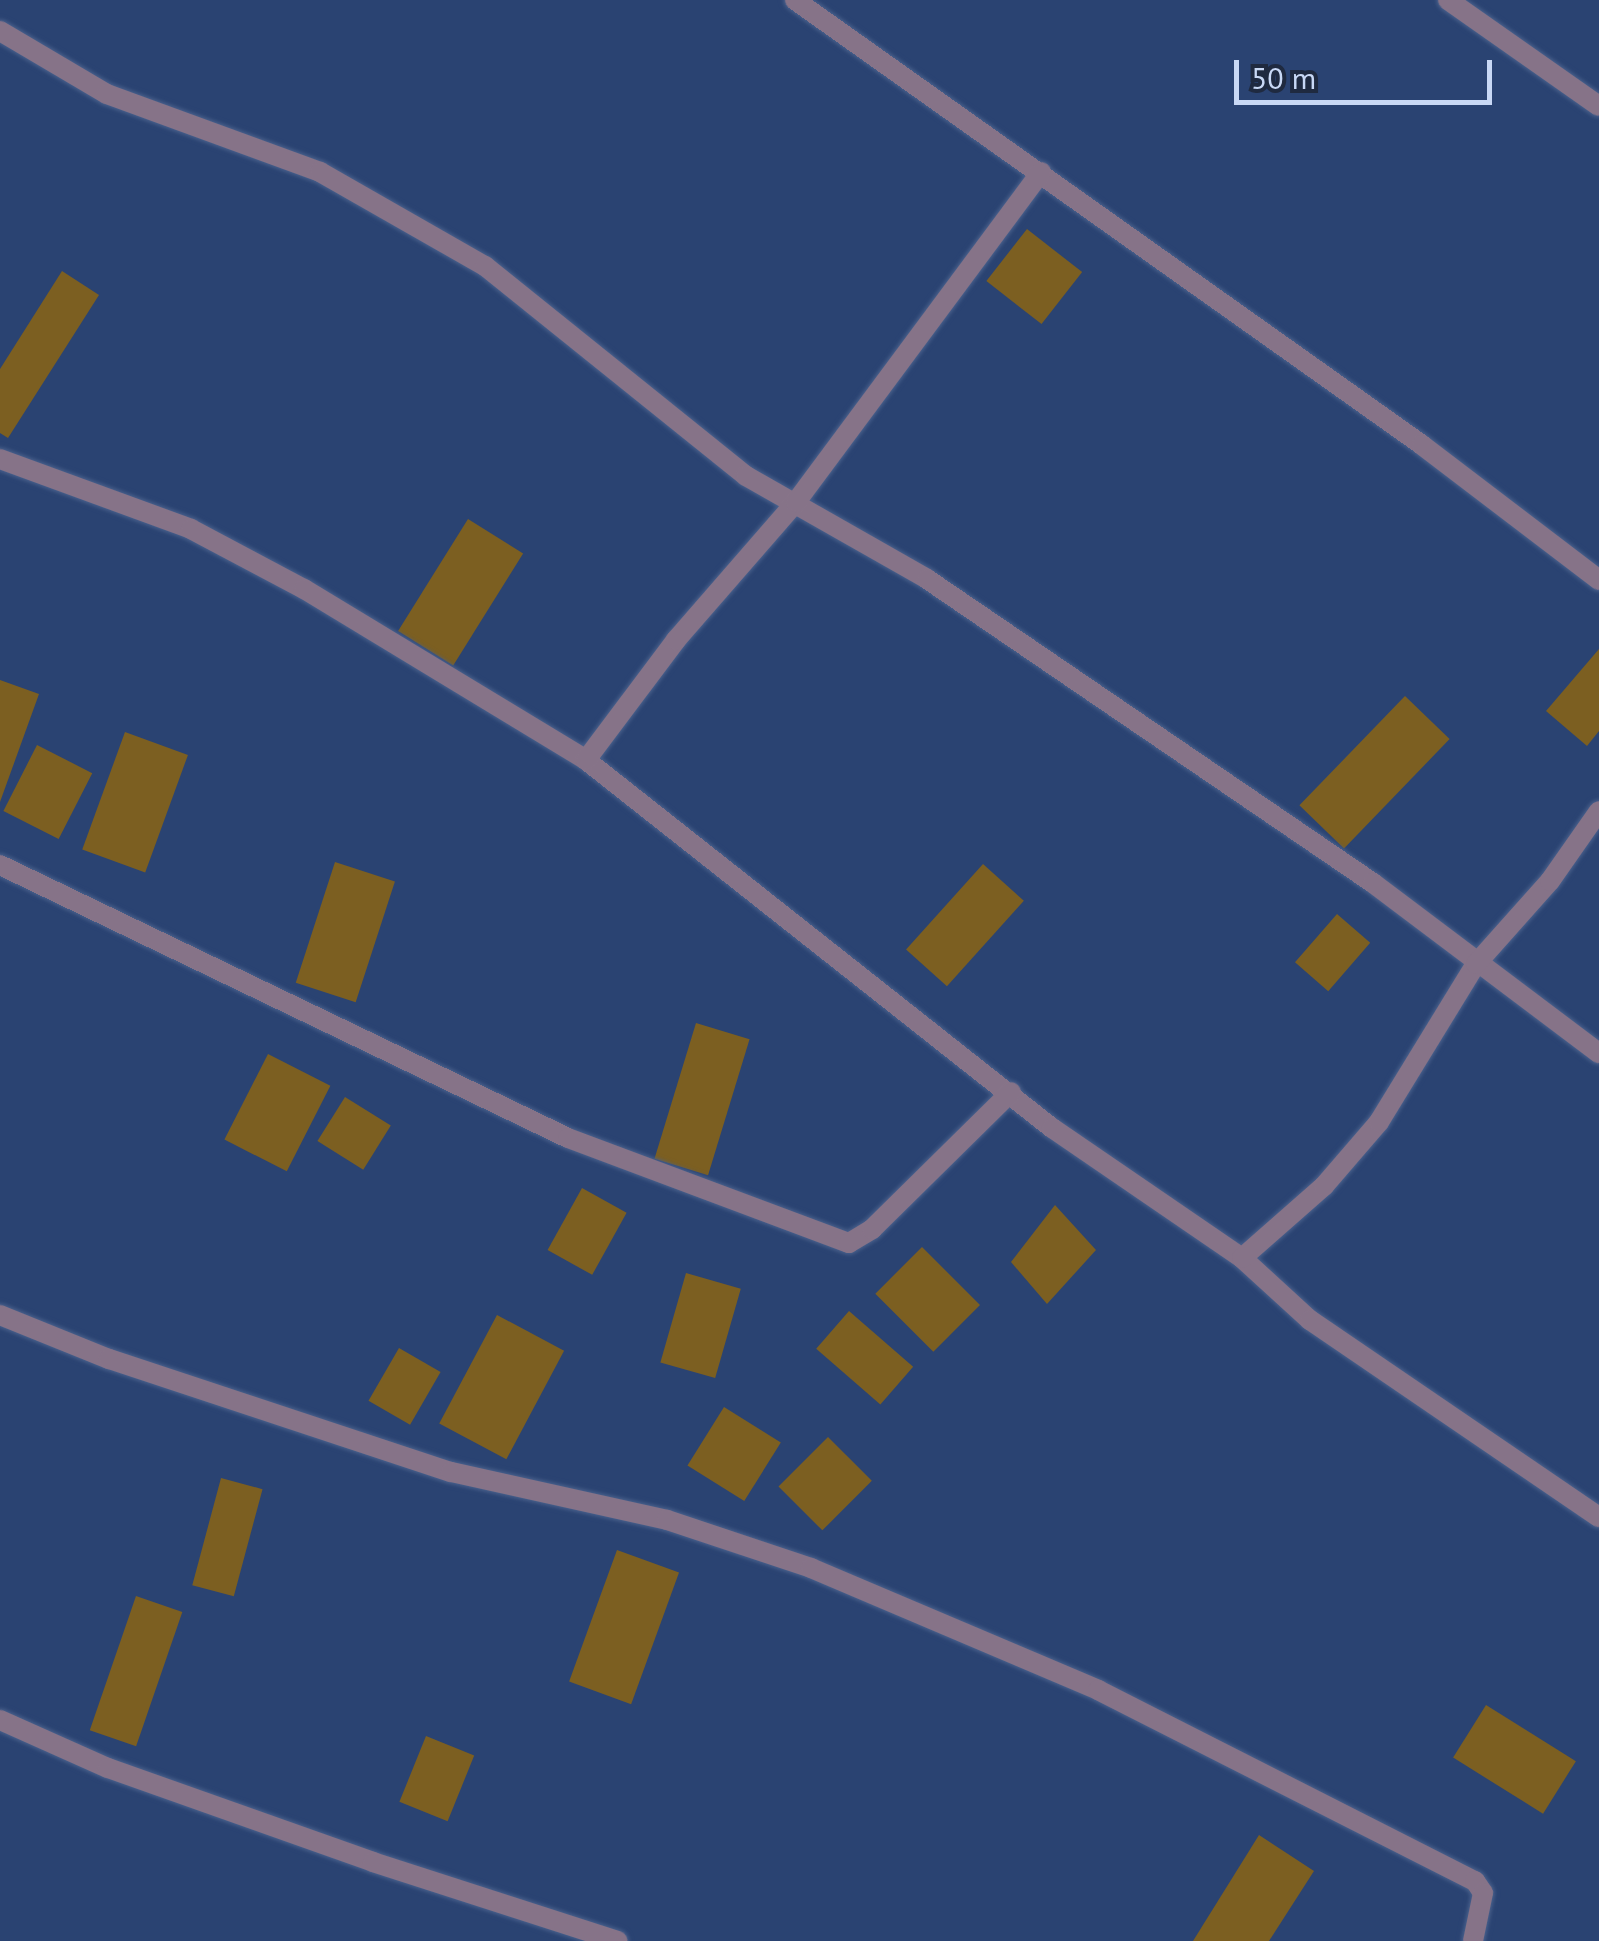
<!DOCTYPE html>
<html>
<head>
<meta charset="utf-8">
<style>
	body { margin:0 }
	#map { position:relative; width:1599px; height:1941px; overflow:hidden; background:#2a4372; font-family:"PT Sans",sans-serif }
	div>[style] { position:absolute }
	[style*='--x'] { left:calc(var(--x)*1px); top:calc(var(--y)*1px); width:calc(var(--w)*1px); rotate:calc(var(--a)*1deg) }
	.building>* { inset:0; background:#7c5f21; transform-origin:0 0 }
	.roads { filter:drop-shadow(0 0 2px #4a618c) drop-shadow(0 0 2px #4a618c) }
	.minor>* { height:20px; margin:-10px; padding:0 10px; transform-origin:10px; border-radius:10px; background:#867388 }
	span { translate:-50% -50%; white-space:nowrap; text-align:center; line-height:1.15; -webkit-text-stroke:10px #1f2a40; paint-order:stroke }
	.scale { position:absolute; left:1234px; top:60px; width:258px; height:45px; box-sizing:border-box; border:5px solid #c8d8f5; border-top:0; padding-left:12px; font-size:30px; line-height:35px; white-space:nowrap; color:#c8d8f5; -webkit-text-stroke:8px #1f2a40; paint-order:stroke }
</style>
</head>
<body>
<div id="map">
	<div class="building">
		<div style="left:1027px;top:229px;width:70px;height:66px;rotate:38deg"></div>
		<div style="clip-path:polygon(62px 271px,99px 295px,8px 438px,0 433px,0 369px)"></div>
		<div style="left:468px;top:519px;width:65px;height:132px;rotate:32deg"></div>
		<div style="clip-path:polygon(1599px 649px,1599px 731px,1587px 746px,1546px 711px)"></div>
		<div style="clip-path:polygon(0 680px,39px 694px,0 802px)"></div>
		<div style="left:1405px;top:696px;width:62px;height:152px;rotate:44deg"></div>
		<div style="left:125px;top:732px;width:67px;height:125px;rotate:20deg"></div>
		<div style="left:37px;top:745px;width:62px;height:74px;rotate:27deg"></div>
		<div style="left:335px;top:862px;width:63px;height:127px;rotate:18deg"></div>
		<div style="left:983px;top:864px;width:55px;height:115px;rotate:42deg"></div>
		<div style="left:1337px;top:914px;width:44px;height:64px;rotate:41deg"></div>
		<div style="left:696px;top:1023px;width:56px;height:142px;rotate:17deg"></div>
		<div style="left:268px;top:1054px;width:70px;height:96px;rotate:27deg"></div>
		<div style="left:345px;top:1097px;width:54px;height:52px;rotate:32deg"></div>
		<div style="left:582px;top:1188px;width:51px;height:71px;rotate:29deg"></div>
		<div style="clip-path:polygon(1055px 1205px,1096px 1250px,1047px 1304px,1011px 1262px)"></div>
		<div style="left:922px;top:1247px;width:82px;height:66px;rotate:45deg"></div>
		<div style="left:686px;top:1273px;width:57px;height:93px;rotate:16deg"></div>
		<div style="left:849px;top:1311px;width:85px;height:50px;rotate:41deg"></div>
		<div style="left:497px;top:1315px;width:76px;height:123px;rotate:28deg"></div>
		<div style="left:399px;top:1348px;width:48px;height:61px;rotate:30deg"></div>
		<div style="left:724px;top:1407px;width:67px;height:69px;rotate:32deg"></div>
		<div style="left:828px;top:1437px;width:62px;height:70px;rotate:45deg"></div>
		<div style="left:221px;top:1478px;width:43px;height:111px;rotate:15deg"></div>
		<div style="left:617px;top:1550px;width:66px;height:140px;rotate:20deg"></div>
		<div style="left:136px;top:1596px;width:49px;height:142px;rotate:19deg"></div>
		<div style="left:1486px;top:1705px;width:106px;height:62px;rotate:32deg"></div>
		<div style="left:426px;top:1736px;width:52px;height:71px;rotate:22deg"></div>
		<div style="clip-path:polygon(1259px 1835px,1314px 1871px,1269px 1941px,1193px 1941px)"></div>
	</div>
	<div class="roads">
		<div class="minor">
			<div style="--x:795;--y:0;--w:769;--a:35.36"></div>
			<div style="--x:1422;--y:445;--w:223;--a:37.3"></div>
			<div style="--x:1448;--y:0;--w:184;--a:35.1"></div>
			<div style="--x:0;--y:31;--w:124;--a:30.5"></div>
			<div style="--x:107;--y:94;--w:227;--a:20.1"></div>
			<div style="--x:320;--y:172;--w:190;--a:29.7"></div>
			<div style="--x:485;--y:266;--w:335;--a:38.8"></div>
			<div style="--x:746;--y:476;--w:208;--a:29.6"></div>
			<div style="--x:927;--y:579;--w:540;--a:34.28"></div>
			<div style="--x:1373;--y:883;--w:283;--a:37"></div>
			<div style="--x:0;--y:459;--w:203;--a:20.1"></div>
			<div style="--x:191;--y:529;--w:128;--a:28"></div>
			<div style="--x:304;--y:589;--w:330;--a:31.2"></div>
			<div style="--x:586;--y:760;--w:594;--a:38.3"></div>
			<div style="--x:1052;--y:1128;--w:230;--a:34.4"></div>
			<div style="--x:1242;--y:1258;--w:92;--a:42.4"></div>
			<div style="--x:1310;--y:1320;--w:350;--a:34.3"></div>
			<div style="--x:586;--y:760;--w:150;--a:-53.1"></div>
			<div style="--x:676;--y:640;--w:183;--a:-49"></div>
			<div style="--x:796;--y:502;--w:411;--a:-53.4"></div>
			<div style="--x:0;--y:865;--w:630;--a:25.67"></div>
			<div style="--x:568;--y:1138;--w:300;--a:20.5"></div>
			<div style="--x:849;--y:1243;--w:27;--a:-31"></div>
			<div style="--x:872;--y:1229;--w:195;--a:-44.6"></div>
			<div style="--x:1242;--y:1258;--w:109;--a:-41.3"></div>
			<div style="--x:1324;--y:1186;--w:84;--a:-49.3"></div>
			<div style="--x:1379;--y:1122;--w:185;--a:-58.5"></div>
			<div style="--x:1476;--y:964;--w:111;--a:-48.3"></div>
			<div style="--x:1550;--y:881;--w:85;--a:-55"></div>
			<div style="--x:0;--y:1315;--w:118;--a:22"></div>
			<div style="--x:109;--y:1359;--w:360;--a:18.3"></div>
			<div style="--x:451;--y:1472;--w:221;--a:12.5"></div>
			<div style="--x:667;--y:1520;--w:152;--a:18.4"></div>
			<div style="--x:811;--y:1568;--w:312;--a:23"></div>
			<div style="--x:1098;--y:1690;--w:423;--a:26.9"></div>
			<div style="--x:1475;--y:1881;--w:14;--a:56"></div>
			<div style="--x:1483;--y:1893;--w:49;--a:101.8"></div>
			<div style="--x:0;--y:1720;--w:118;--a:24"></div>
			<div style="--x:108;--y:1768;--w:281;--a:19.5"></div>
			<div style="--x:373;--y:1862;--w:257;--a:17.9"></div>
		</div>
	</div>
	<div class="scale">50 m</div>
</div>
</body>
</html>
